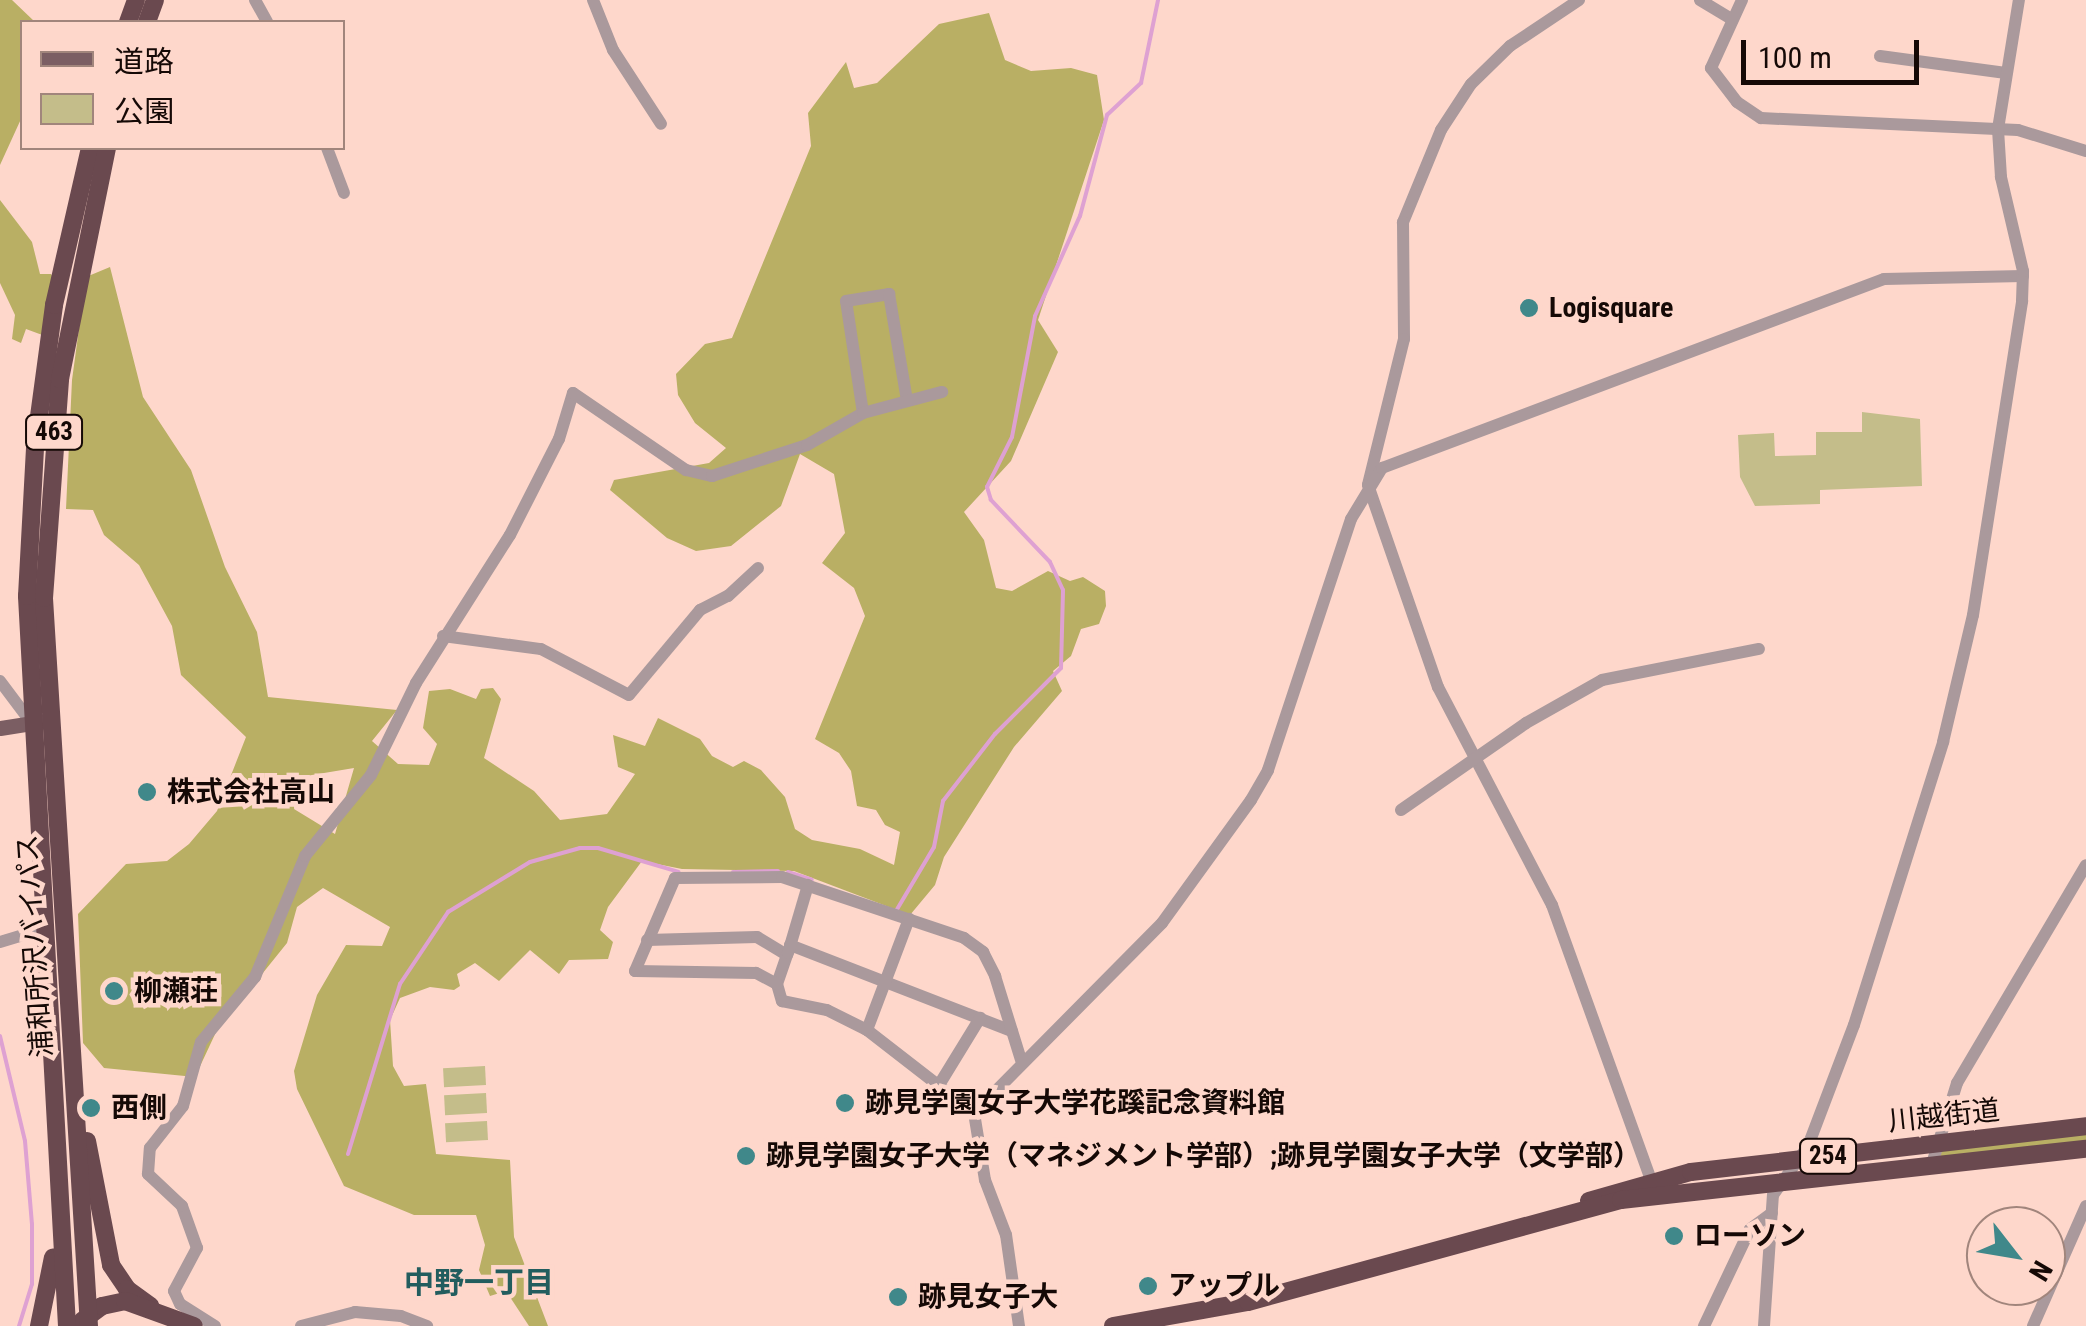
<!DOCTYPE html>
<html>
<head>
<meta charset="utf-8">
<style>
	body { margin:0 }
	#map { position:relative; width:2086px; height:1326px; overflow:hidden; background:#fed7cb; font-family:"Roboto Condensed","Noto Sans JP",sans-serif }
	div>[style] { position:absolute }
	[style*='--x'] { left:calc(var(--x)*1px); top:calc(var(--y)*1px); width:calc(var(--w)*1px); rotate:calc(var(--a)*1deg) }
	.green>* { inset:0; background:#c4bd8a; transform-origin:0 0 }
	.forest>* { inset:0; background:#b9af64 }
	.stream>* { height:4px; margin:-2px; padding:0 2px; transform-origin:2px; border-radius:2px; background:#dea1d2 }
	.minor>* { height:12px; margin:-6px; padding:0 6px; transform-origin:6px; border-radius:6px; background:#aa999c }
	.major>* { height:15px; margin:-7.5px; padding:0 7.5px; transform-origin:7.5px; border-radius:7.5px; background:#7b5e63 }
	.highway>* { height:18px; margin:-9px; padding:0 9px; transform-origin:9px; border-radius:9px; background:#6a494f }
	.dots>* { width:28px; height:28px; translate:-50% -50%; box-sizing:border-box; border:5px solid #fed7cb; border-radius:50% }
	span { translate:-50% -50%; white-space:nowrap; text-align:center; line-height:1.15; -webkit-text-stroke:9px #fed7cb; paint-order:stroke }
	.shield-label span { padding:2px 8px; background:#fed7cb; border:2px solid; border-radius:8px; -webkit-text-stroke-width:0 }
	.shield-label { font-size:25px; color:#150906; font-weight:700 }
	.poi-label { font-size:28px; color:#150906; font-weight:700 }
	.left { translate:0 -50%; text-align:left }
	.street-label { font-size:28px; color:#150906 }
	.neighbourhood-label { font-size:30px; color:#225d5e; font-weight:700 }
	.legend { position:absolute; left:20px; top:20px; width:325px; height:130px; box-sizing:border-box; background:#fed7cb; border:2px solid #a1857c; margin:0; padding:12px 18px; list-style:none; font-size:30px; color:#150906 }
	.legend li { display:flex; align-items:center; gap:20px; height:50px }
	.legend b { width:50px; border:2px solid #a1857c }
	.north { position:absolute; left:1966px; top:1206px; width:100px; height:100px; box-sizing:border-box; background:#fed7cb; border:2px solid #a1857c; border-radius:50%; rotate:121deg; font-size:28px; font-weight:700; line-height:40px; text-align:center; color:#150906 }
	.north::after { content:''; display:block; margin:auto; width:35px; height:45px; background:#40888a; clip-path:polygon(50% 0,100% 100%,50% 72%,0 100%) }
	.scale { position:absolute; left:1741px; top:40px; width:178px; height:45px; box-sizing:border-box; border:5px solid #150906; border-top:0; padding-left:12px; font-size:30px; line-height:35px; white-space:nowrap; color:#150906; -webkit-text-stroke:8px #fed7cb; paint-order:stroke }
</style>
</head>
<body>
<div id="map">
	<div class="green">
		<div style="clip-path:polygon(1862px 412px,1920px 419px,1922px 486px,1820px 490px,1820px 504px,1755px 506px,1740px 477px,1738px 435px,1774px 433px,1775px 456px,1816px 455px,1816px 432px,1862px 432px)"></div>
		<div style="left:485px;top:1066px;width:19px;height:42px;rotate:87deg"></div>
		<div style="left:486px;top:1093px;width:20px;height:42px;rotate:87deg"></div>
		<div style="left:487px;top:1121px;width:19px;height:42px;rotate:87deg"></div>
	</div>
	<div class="forest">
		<div style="clip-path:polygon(0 0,12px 0,35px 22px,22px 22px,21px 119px,0 165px)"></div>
		<div style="clip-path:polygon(evenodd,989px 13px,1005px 60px,1031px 71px,1071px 68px,1097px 75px,1104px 120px,1038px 320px,1058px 352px,1011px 461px,964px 512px,984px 540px,996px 588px,1012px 591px,1048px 571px,1070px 581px,1083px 577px,1105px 591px,1106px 606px,1099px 624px,1081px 629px,1071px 656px,1053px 671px,1062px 691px,1014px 747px,944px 857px,935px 885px,910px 915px,794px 871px,682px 869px,642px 861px,608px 907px,600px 930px,613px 942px,608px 959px,569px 960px,559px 974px,530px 950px,499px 981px,475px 963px,457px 974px,460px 986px,454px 990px,430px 987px,400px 998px,390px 1020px,393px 1066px,404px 1086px,426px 1084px,436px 1154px,510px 1160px,514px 1237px,548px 1326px,529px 1326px,506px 1291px,490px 1296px,479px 1270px,485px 1245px,476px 1215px,414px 1215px,344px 1186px,297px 1089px,294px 1071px,317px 995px,346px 945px,382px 946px,390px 927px,323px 888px,297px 907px,287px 943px,217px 1030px,195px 1077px,104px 1068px,83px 1043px,78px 914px,126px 864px,167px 861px,189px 844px,217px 811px,246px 737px,181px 675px,172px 626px,139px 565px,104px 535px,93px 510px,66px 509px,72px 380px,86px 277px,110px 267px,143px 397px,191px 470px,225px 567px,257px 632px,268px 697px,397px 710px,372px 741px,398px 764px,429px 765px,437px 744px,423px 728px,429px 691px,450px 689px,476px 699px,481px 689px,493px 688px,501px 699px,484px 758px,534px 791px,560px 820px,607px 814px,635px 774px,618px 767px,613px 735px,645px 746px,658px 718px,700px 739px,712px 756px,733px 767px,744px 761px,761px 770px,785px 797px,795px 829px,812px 840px,860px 849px,894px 865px,900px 832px,885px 825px,876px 810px,857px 806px,851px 771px,839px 753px,815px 739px,865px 616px,854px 588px,822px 563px,845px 533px,834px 474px,800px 454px,781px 506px,731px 546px,696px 551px,667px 538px,610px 490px,614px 480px,709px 463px,726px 448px,695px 423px,678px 395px,676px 374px,705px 344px,732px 338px,811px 146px,808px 113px,846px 62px,854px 88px,877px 83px,939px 24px,989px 13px,354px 768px,335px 834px,294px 809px,306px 776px,354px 768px)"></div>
		<div style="clip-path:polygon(0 200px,32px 242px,40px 274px,51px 274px,57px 283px,45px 336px,26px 329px,21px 343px,12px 339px,15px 315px,0 283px)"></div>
		<div style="clip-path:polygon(2086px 1131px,2086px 1144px,1942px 1161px,1939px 1151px)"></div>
	</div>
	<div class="stream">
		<div style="--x:733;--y:872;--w:45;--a:-1.3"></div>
		<div style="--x:788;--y:872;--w:25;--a:18"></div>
		<div style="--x:896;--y:911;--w:74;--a:-59.3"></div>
		<div style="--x:934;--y:847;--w:47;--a:-78.9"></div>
		<div style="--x:943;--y:801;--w:85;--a:-52.2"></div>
		<div style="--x:995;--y:734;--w:93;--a:-45"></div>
		<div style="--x:1061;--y:668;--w:78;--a:-88.5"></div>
		<div style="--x:1063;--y:590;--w:31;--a:-115"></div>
		<div style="--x:1050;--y:562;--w:86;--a:-133.6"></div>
		<div style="--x:991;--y:500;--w:14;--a:-107"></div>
		<div style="--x:987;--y:487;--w:56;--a:-63.4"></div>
		<div style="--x:1012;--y:437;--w:123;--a:-79.2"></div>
		<div style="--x:1035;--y:316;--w:110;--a:-65.8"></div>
		<div style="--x:1080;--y:216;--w:105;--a:-75"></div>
		<div style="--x:1107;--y:115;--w:47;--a:-43.3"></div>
		<div style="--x:1141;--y:83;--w:85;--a:-78.4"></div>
		<div style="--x:0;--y:1036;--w:108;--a:76.6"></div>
		<div style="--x:25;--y:1141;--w:83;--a:85.2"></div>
		<div style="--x:32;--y:1224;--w:60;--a:90"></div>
		<div style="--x:32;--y:1284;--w:44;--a:107.2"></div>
		<div style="--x:348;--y:1154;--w:178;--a:-73"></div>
		<div style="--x:400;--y:984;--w:87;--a:-56.3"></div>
		<div style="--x:448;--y:912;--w:96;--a:-31.4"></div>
		<div style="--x:530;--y:862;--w:52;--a:-15.6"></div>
		<div style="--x:580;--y:848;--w:18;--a:0"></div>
		<div style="--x:598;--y:848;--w:84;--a:16.5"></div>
	</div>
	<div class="minor">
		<div style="--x:255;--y:0;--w:25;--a:61"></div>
		<div style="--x:593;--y:0;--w:54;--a:68.2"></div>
		<div style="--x:613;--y:50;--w:88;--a:57"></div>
		<div style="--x:1579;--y:0;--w:83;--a:146.3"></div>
		<div style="--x:1510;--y:46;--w:54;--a:135.7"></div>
		<div style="--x:1471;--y:84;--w:55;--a:123.1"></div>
		<div style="--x:1441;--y:130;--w:100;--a:112.4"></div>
		<div style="--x:1403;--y:222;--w:117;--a:89.5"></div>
		<div style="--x:1404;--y:339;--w:150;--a:103.9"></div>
		<div style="--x:1368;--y:485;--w:214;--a:70.9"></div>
		<div style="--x:1438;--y:687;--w:246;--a:62.4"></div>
		<div style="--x:1552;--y:905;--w:292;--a:70.2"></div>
		<div style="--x:1700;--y:0;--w:35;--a:31"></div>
		<div style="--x:1742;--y:0;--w:75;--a:114.5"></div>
		<div style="--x:1711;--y:68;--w:43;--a:52.6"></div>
		<div style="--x:1737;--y:102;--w:29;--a:34"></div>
		<div style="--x:1761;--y:118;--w:257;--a:2.7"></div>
		<div style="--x:2018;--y:130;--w:71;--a:17.2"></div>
		<div style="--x:1880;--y:56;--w:127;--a:7.7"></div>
		<div style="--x:327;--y:148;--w:48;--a:69.3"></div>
		<div style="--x:863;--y:413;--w:113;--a:-98.6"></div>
		<div style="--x:846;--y:301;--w:44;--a:-9.2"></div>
		<div style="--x:889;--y:294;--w:108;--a:80.4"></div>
		<div style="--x:443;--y:636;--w:99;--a:7.6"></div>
		<div style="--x:541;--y:649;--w:99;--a:27.6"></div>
		<div style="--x:629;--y:695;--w:111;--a:-50.1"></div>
		<div style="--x:700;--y:610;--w:31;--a:-27"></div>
		<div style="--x:728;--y:596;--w:41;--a:-43"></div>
		<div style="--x:0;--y:681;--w:50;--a:53.1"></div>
		<div style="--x:1401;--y:810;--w:152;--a:-34.8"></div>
		<div style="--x:1526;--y:723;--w:87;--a:-29.5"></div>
		<div style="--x:1602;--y:680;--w:160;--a:-11.2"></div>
		<div style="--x:647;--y:940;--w:110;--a:-1.6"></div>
		<div style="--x:757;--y:937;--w:35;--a:31"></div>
		<div style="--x:787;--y:955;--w:31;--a:109"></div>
		<div style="--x:777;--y:984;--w:18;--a:74"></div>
		<div style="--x:782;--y:1001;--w:46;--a:11.3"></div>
		<div style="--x:827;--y:1010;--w:45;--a:26.6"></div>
		<div style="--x:867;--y:1030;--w:135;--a:37.8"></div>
		<div style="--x:0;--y:942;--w:45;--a:-16.8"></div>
		<div style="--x:790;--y:945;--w:238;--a:21.2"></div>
		<div style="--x:788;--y:953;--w:71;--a:-73.6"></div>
		<div style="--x:777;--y:984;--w:24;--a:-152"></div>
		<div style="--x:756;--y:973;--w:121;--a:-179.1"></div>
		<div style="--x:635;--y:971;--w:101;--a:-66.7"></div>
		<div style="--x:675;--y:878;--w:107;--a:-0.5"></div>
		<div style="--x:782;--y:877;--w:192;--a:18.5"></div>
		<div style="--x:964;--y:938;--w:24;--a:36"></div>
		<div style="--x:983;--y:952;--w:27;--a:63"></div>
		<div style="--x:995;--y:976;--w:88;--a:72.8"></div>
		<div style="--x:867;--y:1030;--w:119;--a:-69.3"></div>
		<div style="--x:939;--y:1085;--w:79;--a:-58.5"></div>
		<div style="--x:1931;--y:1167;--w:88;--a:-72.8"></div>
		<div style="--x:1957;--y:1083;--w:253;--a:-59.4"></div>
		<div style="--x:215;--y:1326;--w:41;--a:-147.8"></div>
		<div style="--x:180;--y:1304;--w:14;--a:-115"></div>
		<div style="--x:174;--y:1291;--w:49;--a:-61.9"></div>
		<div style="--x:197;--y:1248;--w:45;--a:-109.7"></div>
		<div style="--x:182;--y:1206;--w:47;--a:-136.7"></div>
		<div style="--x:148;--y:1174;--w:26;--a:-86"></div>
		<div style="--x:150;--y:1148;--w:53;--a:-51.8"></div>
		<div style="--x:183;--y:1106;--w:66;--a:-74.3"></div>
		<div style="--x:201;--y:1042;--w:85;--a:-50.3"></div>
		<div style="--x:255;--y:977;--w:131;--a:-67.5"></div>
		<div style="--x:305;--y:856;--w:104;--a:-50.8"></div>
		<div style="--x:371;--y:775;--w:102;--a:-63.9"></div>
		<div style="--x:416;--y:683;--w:175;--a:-57.6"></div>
		<div style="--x:510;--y:535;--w:108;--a:-63"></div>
		<div style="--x:559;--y:439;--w:48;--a:-73.1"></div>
		<div style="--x:573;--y:393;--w:137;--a:34.3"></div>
		<div style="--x:686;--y:470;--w:27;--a:13"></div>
		<div style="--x:712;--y:476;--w:100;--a:-18.1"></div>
		<div style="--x:807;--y:445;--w:64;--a:-29.7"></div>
		<div style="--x:863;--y:413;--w:82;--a:-14.9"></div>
		<div style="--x:301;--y:1326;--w:56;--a:-14.5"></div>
		<div style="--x:355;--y:1312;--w:46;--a:5"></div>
		<div style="--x:401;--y:1316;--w:28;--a:21"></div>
		<div style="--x:1019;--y:1326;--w:92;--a:-98.1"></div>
		<div style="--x:1006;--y:1235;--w:59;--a:-110.9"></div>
		<div style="--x:985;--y:1180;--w:68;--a:-99.3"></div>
		<div style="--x:974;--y:1113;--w:267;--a:-45.3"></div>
		<div style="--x:1162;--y:923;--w:152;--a:-54.1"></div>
		<div style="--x:1251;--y:800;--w:34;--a:-60"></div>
		<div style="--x:1268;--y:770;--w:264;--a:-71.7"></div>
		<div style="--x:1351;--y:519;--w:60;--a:-58.7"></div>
		<div style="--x:1382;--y:468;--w:536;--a:-20.63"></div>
		<div style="--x:1884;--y:279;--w:139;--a:-1.2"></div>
		<div style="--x:1704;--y:1326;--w:107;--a:-64.6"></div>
		<div style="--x:1750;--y:1229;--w:27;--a:-36"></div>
		<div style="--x:1764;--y:1326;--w:131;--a:-86.1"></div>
		<div style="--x:1773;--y:1195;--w:60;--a:-54.5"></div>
		<div style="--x:1808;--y:1146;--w:129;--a:-69.2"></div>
		<div style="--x:1854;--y:1025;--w:297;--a:-72.5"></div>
		<div style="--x:1943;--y:742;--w:130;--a:-76.7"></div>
		<div style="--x:1973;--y:615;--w:318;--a:-81.1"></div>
		<div style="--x:2022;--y:301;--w:30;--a:-88"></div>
		<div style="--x:2023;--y:271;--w:97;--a:-103.2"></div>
		<div style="--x:2001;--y:177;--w:48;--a:-93.6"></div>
		<div style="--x:1998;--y:129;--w:131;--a:-80.8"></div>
		<div style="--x:2033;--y:1326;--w:131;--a:-66.2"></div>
	</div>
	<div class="major">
		<div style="--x:0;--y:728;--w:46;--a:-8.8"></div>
	</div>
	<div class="highway">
		<div style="--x:128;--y:22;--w:23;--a:-70"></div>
		<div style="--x:147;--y:22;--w:23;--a:-70"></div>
		<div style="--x:87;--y:1141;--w:126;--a:79"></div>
		<div style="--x:111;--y:1265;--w:29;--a:56"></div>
		<div style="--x:127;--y:1289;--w:29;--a:36"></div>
		<div style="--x:1589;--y:1201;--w:106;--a:-15.9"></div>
		<div style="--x:1691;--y:1172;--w:398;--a:-6.6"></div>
		<div style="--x:82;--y:1321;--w:25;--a:-37"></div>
		<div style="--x:102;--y:1306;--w:24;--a:-12"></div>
		<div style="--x:125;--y:1301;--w:73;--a:19.9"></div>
		<div style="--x:39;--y:1326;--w:70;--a:-78.5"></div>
		<div style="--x:67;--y:1326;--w:731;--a:-93.14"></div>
		<div style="--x:27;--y:596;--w:150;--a:-86.9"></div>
		<div style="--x:35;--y:446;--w:142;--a:-82.3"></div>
		<div style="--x:54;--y:305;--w:161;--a:-77.1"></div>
		<div style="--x:89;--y:1326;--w:729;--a:-93.54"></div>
		<div style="--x:44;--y:598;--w:220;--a:-85.8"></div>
		<div style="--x:60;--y:379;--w:236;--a:-78.5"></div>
		<div style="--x:1113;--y:1326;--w:137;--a:-10.1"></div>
		<div style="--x:1248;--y:1302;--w:387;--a:-15.3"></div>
		<div style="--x:1621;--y:1200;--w:468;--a:-6.3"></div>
	</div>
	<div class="dots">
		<div style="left:1529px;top:308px;background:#40888a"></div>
		<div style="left:147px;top:792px;background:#40888a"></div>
		<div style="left:114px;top:991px;background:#40888a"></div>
		<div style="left:845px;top:1103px;background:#40888a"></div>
		<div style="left:91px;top:1108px;background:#40888a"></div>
		<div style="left:746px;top:1156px;background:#40888a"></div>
		<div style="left:1674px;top:1236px;background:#40888a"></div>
		<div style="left:1148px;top:1286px;background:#40888a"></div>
		<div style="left:898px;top:1297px;background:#40888a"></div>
	</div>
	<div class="shield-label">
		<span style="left:54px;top:432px">463</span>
		<span style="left:1828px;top:1156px">254</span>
	</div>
	<div class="poi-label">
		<span class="left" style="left:1549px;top:308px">Logisquare</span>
		<span class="left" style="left:167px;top:792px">株式会社高山</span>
		<span class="left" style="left:134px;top:991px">柳瀬荘</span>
		<span class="left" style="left:865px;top:1103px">跡見学園女子大学花蹊記念資料館</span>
		<span class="left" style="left:111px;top:1108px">西側</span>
		<span class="left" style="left:766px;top:1156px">跡見学園女子大学（マネジメント学部）;跡見学園女子大学（文学部）</span>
		<span class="left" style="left:1694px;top:1236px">ローソン</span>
		<span class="left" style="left:1168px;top:1286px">アップル</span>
		<span class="left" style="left:918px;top:1297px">跡見女子大</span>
	</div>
	<div class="street-label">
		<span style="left:35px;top:946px;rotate:-94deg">浦和所沢バイパス</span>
		<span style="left:1944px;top:1116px;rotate:-6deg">川越街道</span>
	</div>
	<div class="neighbourhood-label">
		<span style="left:479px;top:1283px">中野一丁目</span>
	</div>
	<ul class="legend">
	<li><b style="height:12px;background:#7b5e63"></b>道路</li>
	<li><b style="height:28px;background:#c4bd8a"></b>公園</li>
	</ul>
	<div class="north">N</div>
	<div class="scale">100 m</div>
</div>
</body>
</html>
